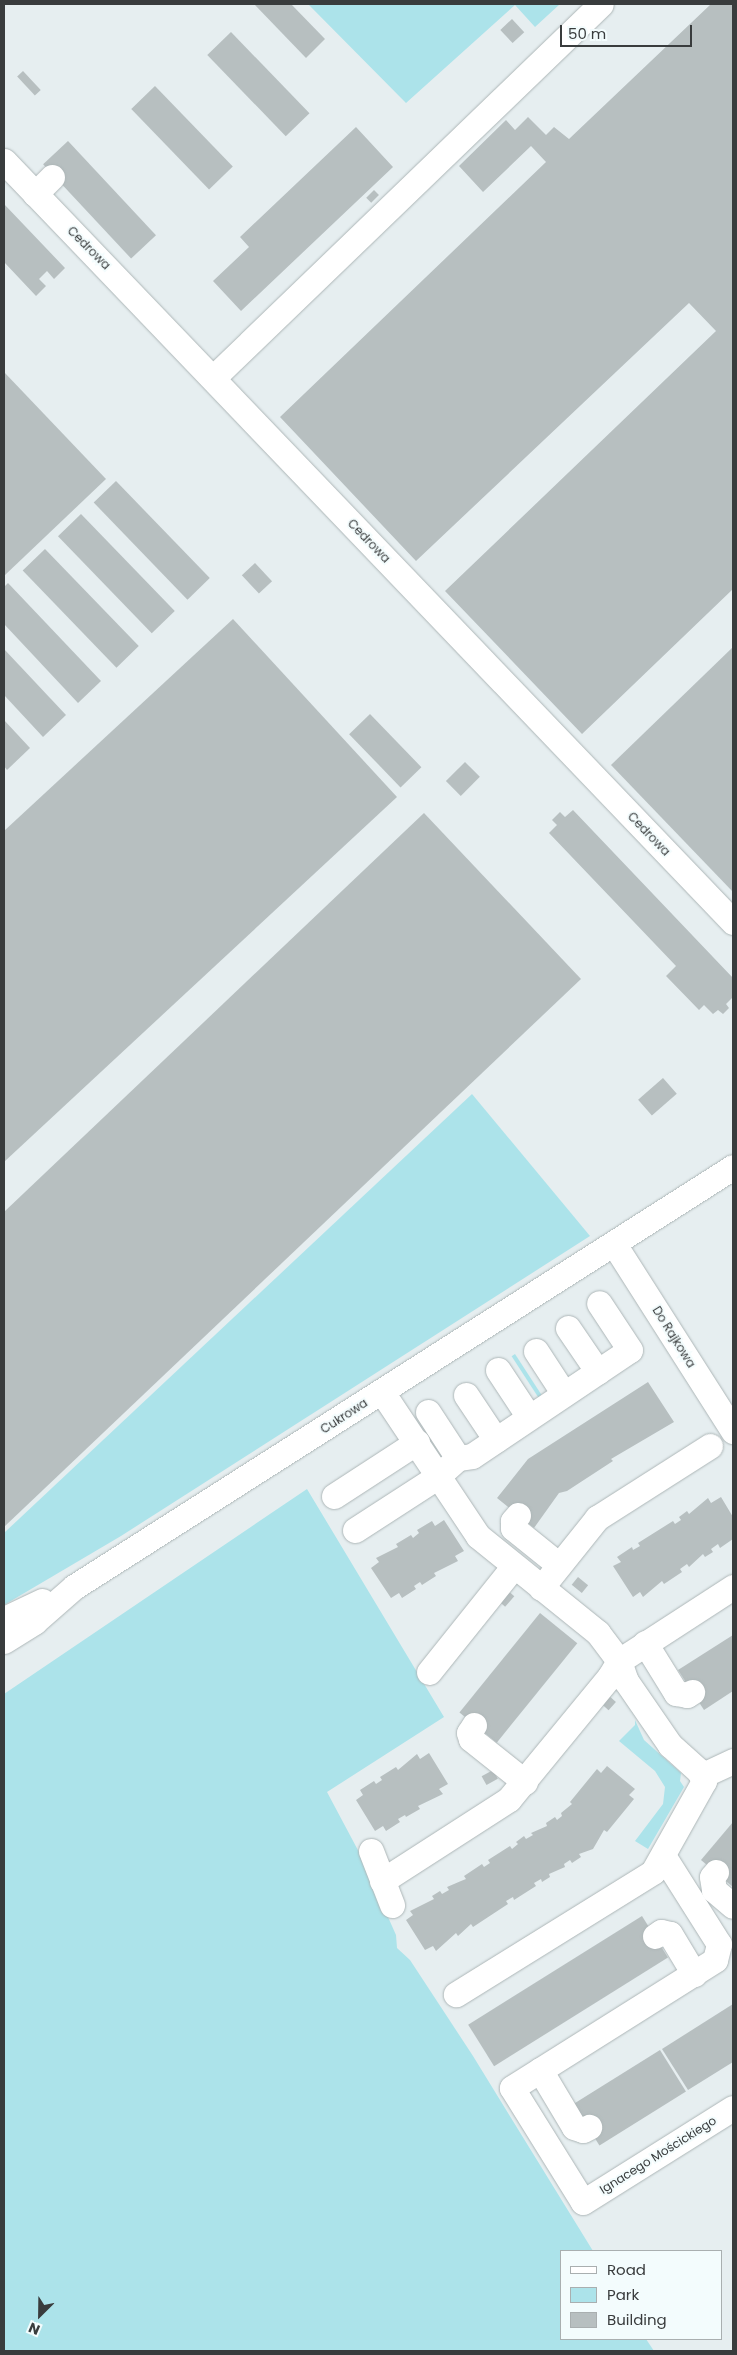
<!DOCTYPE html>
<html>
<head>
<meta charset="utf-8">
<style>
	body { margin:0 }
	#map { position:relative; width:737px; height:2355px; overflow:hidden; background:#e6eef0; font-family:Poppins,sans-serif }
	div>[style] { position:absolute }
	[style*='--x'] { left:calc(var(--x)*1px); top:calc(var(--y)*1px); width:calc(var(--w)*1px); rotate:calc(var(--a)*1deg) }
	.green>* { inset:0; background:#ace3ea; transform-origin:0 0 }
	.building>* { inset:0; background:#b7bfc0; transform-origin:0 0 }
	.roads { filter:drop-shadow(0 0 1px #adb6b7) drop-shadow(0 0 1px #adb6b7) }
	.minor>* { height:25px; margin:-12.5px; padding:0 12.5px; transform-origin:12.5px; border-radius:12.5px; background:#fff }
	span { translate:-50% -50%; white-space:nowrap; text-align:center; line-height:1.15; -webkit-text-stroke:4px #f3fcfd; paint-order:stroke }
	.street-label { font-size:12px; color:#393c3d }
	.frame { position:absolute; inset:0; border:5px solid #393c3d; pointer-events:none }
	.legend { position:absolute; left:560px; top:2250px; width:162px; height:90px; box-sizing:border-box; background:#f3fcfd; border:1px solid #a9afb0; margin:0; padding:6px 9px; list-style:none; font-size:15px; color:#393c3d }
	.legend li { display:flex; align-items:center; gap:10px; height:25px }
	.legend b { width:25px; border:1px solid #a9afb0 }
	.north { position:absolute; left:15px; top:2290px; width:50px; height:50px; -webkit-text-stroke:4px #f3fcfd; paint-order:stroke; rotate:203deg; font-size:14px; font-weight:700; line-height:20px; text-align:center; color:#393c3d }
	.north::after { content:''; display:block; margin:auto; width:18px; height:22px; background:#393c3d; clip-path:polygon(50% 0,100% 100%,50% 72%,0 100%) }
	.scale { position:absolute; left:560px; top:25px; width:132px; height:22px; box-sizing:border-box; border:2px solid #393c3d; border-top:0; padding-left:6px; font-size:15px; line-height:18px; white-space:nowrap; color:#393c3d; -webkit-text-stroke:4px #f3fcfd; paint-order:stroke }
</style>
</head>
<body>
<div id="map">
	<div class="green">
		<div style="clip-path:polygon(308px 4px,560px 4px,535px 27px,515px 5px,406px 103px)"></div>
		<div style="clip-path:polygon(472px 1094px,590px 1236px,121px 1536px,4px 1605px,4px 1533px)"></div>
		<div style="left:515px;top:1354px;width:53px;height:4px;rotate:57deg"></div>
		<div style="clip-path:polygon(307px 1489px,444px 1717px,327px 1792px,360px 1854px,396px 1935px,397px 1948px,410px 1960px,473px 2056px,593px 2251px,561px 2251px,561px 2339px,646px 2339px,654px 2351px,4px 2351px,4px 1694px)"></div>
		<div style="clip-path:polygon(635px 1720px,644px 1740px,681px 1773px,680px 1781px,684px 1787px,648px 1849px,635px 1841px,663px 1804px,665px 1787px,655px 1771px,619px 1741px,635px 1725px)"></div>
	</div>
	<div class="building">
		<div style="clip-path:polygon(254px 4px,291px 4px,325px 39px,306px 58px)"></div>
		<div style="clip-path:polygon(711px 4px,733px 4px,733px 589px,582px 734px,445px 591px,716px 331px,689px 303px,416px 561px,280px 417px,546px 162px,531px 146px,483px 192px,459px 166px,506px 120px,515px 130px,528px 117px,546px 135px,554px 127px,569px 139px)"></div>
		<div style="left:512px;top:19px;width:18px;height:16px;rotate:47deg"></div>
		<div style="left:231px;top:32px;width:113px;height:33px;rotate:46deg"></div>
		<div style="left:23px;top:71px;width:26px;height:8px;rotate:47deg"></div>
		<div style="left:155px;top:86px;width:112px;height:33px;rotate:46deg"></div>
		<div style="clip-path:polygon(356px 127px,393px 167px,241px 311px,213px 281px,249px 247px,240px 237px)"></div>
		<div style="left:68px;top:141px;width:129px;height:34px;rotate:47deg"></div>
		<div style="left:374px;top:190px;width:7px;height:11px;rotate:45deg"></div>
		<div style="clip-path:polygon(4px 204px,65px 268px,54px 279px,47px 271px,39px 279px,46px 286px,36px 296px,4px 262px)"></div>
		<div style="clip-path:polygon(4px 372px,106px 479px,4px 576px)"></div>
		<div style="left:116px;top:481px;width:135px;height:31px;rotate:46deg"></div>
		<div style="left:81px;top:514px;width:135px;height:32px;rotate:46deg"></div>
		<div style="left:45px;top:549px;width:135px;height:31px;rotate:46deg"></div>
		<div style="left:255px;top:563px;width:25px;height:18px;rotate:47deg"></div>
		<div style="clip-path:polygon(8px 583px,101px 681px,78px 703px,4px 624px,4px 587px)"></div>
		<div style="clip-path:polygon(233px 619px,397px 797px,4px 1162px,4px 831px)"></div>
		<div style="clip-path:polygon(733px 647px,733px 892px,611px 765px)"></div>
		<div style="clip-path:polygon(4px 649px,66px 715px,43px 737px,4px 695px)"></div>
		<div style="left:370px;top:714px;width:74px;height:29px;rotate:46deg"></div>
		<div style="clip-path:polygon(4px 720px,30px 748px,7px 770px,4px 766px)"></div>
		<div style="left:465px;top:762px;width:21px;height:27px;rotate:45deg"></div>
		<div style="clip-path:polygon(573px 810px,733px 978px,733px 997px,726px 1004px,729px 1008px,723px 1014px,718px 1010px,713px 1014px,704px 1005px,699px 1010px,666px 976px,676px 966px,549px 833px,557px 825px,552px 820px,560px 812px,565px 817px)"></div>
		<div style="clip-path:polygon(424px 813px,581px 979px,4px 1527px,4px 1212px)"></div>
		<div style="left:663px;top:1078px;width:21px;height:33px;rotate:49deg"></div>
		<div style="clip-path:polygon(648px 1382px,674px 1422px,611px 1459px,613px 1461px,567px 1491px,559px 1493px,534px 1528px,497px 1498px,528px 1459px)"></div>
		<div style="clip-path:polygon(721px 1497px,733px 1517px,733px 1539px,720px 1548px,718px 1544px,711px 1549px,713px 1552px,705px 1557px,703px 1554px,689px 1567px,687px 1564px,680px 1569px,682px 1572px,664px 1584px,662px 1581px,643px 1597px,640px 1592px,633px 1597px,613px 1566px,621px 1562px,617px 1557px,632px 1547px,633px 1550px,640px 1546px,638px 1543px,673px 1521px,675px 1524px,681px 1520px,679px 1517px,687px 1511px,689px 1514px,708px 1498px,711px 1503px)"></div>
		<div style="clip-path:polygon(444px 1520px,464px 1551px,455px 1556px,458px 1561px,434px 1573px,436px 1576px,422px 1585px,420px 1582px,414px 1586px,416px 1589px,402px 1598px,399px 1593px,391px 1598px,371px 1568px,379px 1562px,376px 1558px,398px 1547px,396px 1544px,411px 1535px,413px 1538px,419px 1533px,417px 1530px,432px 1521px,435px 1526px)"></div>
		<div style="left:578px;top:1577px;width:13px;height:10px;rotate:39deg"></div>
		<div style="left:506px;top:1589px;width:11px;height:14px;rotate:41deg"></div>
		<div style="left:540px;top:1613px;width:48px;height:128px;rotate:39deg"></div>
		<div style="clip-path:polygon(733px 1635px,733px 1691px,704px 1710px,678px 1670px)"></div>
		<div style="left:607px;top:1694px;width:12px;height:11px;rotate:42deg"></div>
		<div style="clip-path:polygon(429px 1753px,448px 1784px,439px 1789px,443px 1794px,418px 1806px,420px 1809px,406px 1817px,405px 1815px,398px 1819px,400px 1822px,386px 1831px,383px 1826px,375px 1831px,356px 1800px,363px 1795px,360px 1790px,374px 1781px,376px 1784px,382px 1780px,380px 1777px,396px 1767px,398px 1770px,417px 1754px,420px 1759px)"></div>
		<div style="clip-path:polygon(607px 1766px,635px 1789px,629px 1795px,634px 1799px,607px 1832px,604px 1830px,593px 1849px,579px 1854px,581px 1857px,572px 1863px,570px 1860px,564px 1864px,565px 1867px,549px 1874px,550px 1877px,542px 1882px,541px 1879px,534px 1883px,536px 1886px,514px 1900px,513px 1897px,506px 1901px,508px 1904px,473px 1927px,471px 1924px,458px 1936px,456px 1933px,436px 1951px,433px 1946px,425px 1950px,406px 1920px,413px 1915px,410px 1911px,434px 1899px,432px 1896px,440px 1891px,442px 1894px,449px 1890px,447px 1887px,461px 1881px,466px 1879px,464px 1876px,482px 1864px,484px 1867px,490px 1863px,488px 1860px,510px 1846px,512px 1849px,518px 1844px,516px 1842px,524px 1836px,526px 1839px,533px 1835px,531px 1833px,547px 1826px,546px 1823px,555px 1817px,557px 1820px,562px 1816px,561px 1813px,572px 1804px,570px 1802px,597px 1769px,601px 1773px)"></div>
		<div style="left:493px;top:1770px;width:10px;height:13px;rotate:61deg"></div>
		<div style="clip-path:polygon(733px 1822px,733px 1887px,701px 1860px)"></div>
		<div style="left:642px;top:1916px;width:49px;height:205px;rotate:58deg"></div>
		<div style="clip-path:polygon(733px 2004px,733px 2062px,688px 2090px,662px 2049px)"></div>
		<div style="left:660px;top:2050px;width:49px;height:102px;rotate:58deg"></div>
	</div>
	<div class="roads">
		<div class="minor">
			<div style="--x:4;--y:161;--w:1054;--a:46.23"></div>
			<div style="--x:35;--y:194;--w:24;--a:-45"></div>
			<div style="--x:214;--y:377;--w:537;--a:-43.94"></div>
			<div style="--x:614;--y:1244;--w:222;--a:57.5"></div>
			<div style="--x:568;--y:1328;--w:53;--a:55.7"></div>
			<div style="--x:536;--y:1351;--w:51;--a:56.9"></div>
			<div style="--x:498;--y:1370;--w:56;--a:56.6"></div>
			<div style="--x:382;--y:1392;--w:173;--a:56.3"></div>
			<div style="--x:478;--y:1536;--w:154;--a:38.9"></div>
			<div style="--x:598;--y:1633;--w:35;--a:53"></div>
			<div style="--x:619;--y:1661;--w:21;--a:71"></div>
			<div style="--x:626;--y:1681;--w:78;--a:55.5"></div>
			<div style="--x:670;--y:1745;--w:39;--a:42"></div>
			<div style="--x:699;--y:1771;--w:11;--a:63"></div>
			<div style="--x:704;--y:1781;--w:104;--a:119.3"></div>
			<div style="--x:653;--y:1872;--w:232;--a:148.2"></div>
			<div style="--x:466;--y:1395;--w:54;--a:56.3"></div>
			<div style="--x:428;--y:1412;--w:55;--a:56.9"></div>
			<div style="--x:334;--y:1496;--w:99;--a:-33"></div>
			<div style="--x:518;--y:1515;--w:8;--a:130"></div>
			<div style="--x:513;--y:1521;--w:7;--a:90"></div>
			<div style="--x:513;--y:1528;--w:59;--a:38.8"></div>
			<div style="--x:355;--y:1530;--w:98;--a:-32.9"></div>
			<div style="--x:437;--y:1477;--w:28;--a:-42"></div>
			<div style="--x:458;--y:1458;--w:14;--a:-8"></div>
			<div style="--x:472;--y:1456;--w:190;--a:-33.9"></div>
			<div style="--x:630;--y:1350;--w:56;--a:-123.4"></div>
			<div style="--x:541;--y:1588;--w:90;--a:-51.3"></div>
			<div style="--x:597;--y:1518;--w:134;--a:-32.5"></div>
			<div style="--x:4;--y:1619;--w:42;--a:-25.3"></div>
			<div style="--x:4;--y:1641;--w:36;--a:-32"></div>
			<div style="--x:34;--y:1622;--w:53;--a:-41.2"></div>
			<div style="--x:74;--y:1587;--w:781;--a:-32.51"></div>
			<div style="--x:645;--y:1643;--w:59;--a:58.2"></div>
			<div style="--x:676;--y:1693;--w:11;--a:10"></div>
			<div style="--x:687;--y:1695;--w:6;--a:-31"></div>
			<div style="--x:429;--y:1672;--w:134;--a:-51.3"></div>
			<div style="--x:474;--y:1725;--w:9;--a:122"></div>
			<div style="--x:469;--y:1733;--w:6;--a:72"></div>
			<div style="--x:471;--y:1739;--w:69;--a:38.5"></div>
			<div style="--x:703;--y:1775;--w:33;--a:-25"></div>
			<div style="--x:371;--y:1851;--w:58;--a:68.7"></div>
			<div style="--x:664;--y:1857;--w:103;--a:57.7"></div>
			<div style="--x:719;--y:1944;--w:16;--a:104"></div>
			<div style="--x:715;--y:1960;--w:240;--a:147.8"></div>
			<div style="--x:512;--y:2088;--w:134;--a:58.1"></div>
			<div style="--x:583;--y:2202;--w:177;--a:-32.1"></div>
			<div style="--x:716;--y:1872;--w:6;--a:129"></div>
			<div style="--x:712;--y:1877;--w:13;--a:81"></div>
			<div style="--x:714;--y:1890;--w:25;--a:40"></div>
			<div style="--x:382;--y:1881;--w:151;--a:-32.8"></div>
			<div style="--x:509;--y:1799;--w:159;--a:-50.6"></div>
			<div style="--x:610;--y:1676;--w:17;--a:-59"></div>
			<div style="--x:619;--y:1661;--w:136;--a:-33"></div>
			<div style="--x:655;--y:1936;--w:7;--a:-34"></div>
			<div style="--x:661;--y:1932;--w:9;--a:13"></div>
			<div style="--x:670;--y:1934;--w:47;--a:59"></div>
			<div style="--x:540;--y:2070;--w:66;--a:59.2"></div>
			<div style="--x:574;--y:2127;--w:9;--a:18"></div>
			<div style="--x:583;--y:2130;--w:7;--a:-27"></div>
		</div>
	</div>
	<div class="street-label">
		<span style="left:89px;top:248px;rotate:45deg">Cedrowa</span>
		<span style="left:369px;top:541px;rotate:46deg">Cedrowa</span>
		<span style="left:649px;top:834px;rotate:46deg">Cedrowa</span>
		<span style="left:674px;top:1337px;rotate:58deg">Do Rajkowa</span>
		<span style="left:344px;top:1416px;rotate:-33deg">Cukrowa</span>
		<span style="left:658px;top:2155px;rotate:-32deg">Ignacego Mościckiego</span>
	</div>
	<div class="frame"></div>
	<ul class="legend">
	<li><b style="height:6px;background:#fff"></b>Road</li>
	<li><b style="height:14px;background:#ace3ea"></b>Park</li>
	<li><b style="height:14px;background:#b7bfc0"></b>Building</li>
	</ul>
	<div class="north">N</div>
	<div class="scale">50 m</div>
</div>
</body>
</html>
